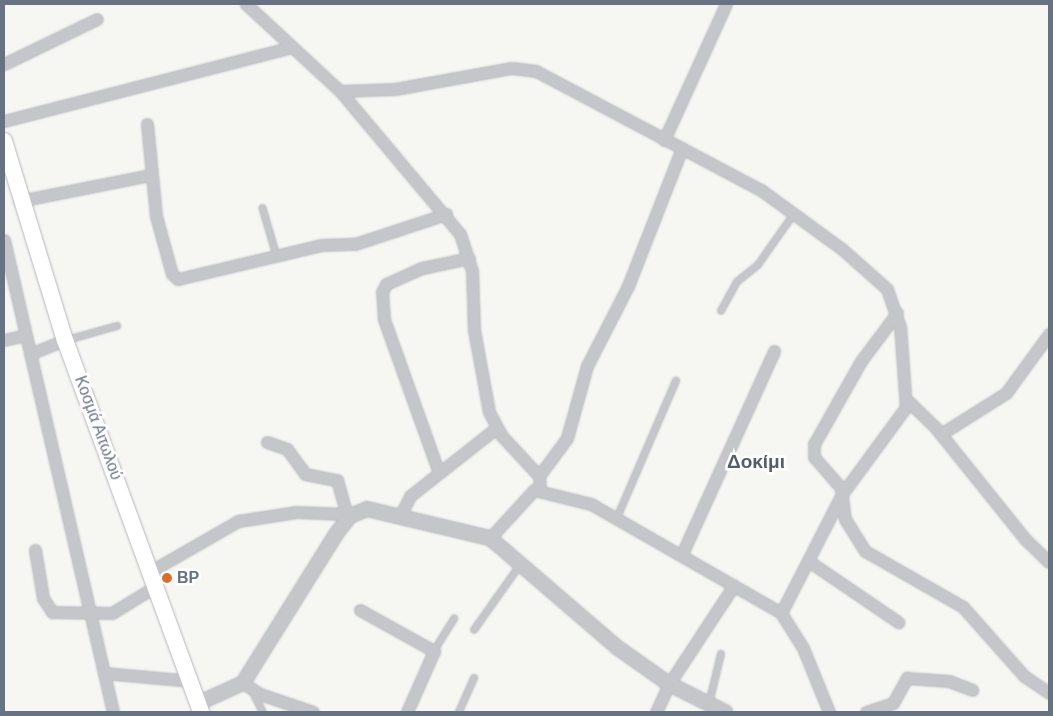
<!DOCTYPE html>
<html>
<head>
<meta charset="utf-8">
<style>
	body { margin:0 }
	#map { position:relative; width:1053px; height:716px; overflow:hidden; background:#f6f6f3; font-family:Helvetica,sans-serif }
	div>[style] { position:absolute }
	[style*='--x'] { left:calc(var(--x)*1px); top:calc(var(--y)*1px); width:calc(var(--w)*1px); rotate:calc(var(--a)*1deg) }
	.roads { filter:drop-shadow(0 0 1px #b4b8bc) drop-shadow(0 0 1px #b4b8bc) }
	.service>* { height:5.5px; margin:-2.75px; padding:0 2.75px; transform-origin:2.75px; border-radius:2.75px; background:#c4c6ca }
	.minor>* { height:11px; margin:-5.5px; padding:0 5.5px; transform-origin:5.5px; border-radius:5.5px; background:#c4c6ca }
	.tertiary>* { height:14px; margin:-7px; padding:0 7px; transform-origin:7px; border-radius:7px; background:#c4c6ca }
	.secondary>* { height:16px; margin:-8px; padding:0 8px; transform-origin:8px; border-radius:8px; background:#fff }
	.dots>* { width:14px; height:14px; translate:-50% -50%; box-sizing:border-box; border:2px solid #fff; border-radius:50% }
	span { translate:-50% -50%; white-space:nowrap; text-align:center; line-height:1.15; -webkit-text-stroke:5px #fff; paint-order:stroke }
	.street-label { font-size:16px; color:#677382 }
	.poi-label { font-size:16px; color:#677382; font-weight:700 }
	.left { translate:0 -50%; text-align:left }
	.quarter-label { font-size:19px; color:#545d68; font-weight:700 }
	.frame { position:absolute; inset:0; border:5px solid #677382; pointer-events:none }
</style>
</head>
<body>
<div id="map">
	<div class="roads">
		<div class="service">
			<div style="--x:263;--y:208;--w:50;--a:73.7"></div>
			<div style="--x:721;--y:311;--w:33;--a:-61"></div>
			<div style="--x:737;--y:282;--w:27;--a:-39"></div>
			<div style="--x:758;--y:265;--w:62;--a:-54.8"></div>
			<div style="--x:67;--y:340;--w:52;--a:-15.6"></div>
			<div style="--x:617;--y:518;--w:149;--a:-66.7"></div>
			<div style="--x:474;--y:630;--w:80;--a:-54.7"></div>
			<div style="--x:434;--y:651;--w:38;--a:-58"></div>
			<div style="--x:253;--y:692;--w:22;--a:63"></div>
			<div style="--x:709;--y:704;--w:51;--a:-76.5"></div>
			<div style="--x:459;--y:712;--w:37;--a:-66"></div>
		</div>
		<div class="minor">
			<div style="--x:246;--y:4;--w:128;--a:42.8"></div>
			<div style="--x:340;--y:91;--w:187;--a:50"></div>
			<div style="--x:460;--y:234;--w:38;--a:72"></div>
			<div style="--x:472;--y:270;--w:60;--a:88.1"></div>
			<div style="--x:474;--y:330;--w:83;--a:79.6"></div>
			<div style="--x:489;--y:412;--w:26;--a:62"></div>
			<div style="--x:501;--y:435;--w:56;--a:47.2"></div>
			<div style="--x:539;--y:476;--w:13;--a:86"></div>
			<div style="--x:4;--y:64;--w:103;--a:-25.8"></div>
			<div style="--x:340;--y:91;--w:55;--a:-2.1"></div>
			<div style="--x:395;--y:89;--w:119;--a:-10.2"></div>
			<div style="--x:512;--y:68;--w:24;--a:7"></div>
			<div style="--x:536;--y:71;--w:255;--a:27.9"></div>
			<div style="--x:761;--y:190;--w:100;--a:36.1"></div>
			<div style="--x:842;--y:249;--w:60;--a:41.6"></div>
			<div style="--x:887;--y:289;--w:39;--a:71"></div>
			<div style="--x:900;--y:326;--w:81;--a:85.8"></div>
			<div style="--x:906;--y:407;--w:108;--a:126.3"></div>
			<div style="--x:842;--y:494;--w:134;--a:117.1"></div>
			<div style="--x:4;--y:121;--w:297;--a:-14.4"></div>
			<div style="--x:147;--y:124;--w:92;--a:84.4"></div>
			<div style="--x:156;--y:216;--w:60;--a:74.6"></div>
			<div style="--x:172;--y:274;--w:8;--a:40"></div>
			<div style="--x:178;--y:279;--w:148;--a:-13.3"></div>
			<div style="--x:322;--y:245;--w:33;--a:-2"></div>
			<div style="--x:355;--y:244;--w:96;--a:-18.2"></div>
			<div style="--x:664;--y:140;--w:149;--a:-65.5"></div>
			<div style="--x:19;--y:201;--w:134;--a:-11.2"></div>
			<div style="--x:4;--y:240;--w:484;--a:77"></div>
			<div style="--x:897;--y:313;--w:60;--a:126.9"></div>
			<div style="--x:861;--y:361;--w:95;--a:119.5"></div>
			<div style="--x:814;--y:444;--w:13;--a:90"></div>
			<div style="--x:814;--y:457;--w:41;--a:48.9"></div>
			<div style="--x:841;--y:488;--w:31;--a:83"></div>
			<div style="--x:845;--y:519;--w:38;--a:58"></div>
			<div style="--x:865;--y:551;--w:113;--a:29.7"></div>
			<div style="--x:963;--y:607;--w:92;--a:48.5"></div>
			<div style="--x:1024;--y:676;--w:30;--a:34"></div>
			<div style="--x:4;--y:340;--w:22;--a:-13"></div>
			<div style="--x:30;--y:354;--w:38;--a:-22"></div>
			<div style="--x:907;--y:400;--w:39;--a:44"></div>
			<div style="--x:935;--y:427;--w:144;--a:51.2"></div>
			<div style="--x:1025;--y:539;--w:33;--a:44"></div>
			<div style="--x:941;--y:434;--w:77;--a:-32.2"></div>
			<div style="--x:1006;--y:393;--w:73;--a:-53.9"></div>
			<div style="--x:267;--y:442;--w:21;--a:19"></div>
			<div style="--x:287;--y:449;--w:31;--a:54"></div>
			<div style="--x:305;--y:474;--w:33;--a:11"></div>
			<div style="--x:337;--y:480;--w:41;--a:74.2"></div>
			<div style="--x:439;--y:473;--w:164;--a:-109.7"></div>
			<div style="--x:384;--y:319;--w:27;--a:-94"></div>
			<div style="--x:382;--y:292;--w:9;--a:-63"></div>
			<div style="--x:386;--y:284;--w:39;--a:-24"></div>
			<div style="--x:422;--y:268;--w:48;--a:-12"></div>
			<div style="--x:539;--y:476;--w:47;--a:-53.6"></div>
			<div style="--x:567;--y:438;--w:75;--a:-74.5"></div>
			<div style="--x:587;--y:366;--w:90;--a:-62.9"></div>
			<div style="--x:628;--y:286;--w:148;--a:-68.6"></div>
			<div style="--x:401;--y:514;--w:20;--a:-63"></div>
			<div style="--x:410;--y:496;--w:110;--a:-38.3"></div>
			<div style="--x:490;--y:538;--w:65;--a:-47.5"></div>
			<div style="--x:534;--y:490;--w:59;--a:13.8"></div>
			<div style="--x:591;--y:504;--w:219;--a:29.8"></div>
			<div style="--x:781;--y:613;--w:41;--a:57.8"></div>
			<div style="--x:803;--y:648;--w:69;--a:67.9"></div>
			<div style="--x:35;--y:550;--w:49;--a:80.5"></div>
			<div style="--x:43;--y:598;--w:17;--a:57"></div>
			<div style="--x:52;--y:612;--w:60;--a:1"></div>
			<div style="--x:112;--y:613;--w:52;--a:-31.5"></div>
			<div style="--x:682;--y:554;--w:223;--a:-65.6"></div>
			<div style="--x:810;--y:562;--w:107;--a:34.3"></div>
			<div style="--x:151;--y:571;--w:100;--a:-29.9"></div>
			<div style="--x:238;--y:521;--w:59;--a:-8.8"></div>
			<div style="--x:296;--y:512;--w:49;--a:2.3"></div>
			<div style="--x:360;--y:610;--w:85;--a:29"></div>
			<div style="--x:434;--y:651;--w:67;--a:113.9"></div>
			<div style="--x:104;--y:673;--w:88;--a:5.2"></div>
			<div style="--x:243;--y:683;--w:20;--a:33"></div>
			<div style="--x:260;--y:694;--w:56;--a:18.8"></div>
			<div style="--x:656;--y:712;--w:31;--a:-65"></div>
			<div style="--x:669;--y:684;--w:118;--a:-56.7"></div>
			<div style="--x:866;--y:712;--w:28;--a:-18"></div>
			<div style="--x:893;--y:703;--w:29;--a:-61"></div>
			<div style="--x:907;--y:678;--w:42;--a:4.1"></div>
			<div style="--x:949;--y:681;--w:25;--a:21"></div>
		</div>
		<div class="tertiary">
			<div style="--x:199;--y:703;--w:48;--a:-24.4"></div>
			<div style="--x:243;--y:683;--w:176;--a:-58"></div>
			<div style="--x:336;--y:534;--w:23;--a:-52"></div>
			<div style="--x:350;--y:516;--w:18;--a:-22"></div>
			<div style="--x:367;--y:509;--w:126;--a:13.3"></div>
			<div style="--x:490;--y:538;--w:169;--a:40.7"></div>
			<div style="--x:618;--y:648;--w:62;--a:35.2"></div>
			<div style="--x:669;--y:684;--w:63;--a:26.6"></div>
		</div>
		<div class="secondary">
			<div style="--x:4;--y:141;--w:208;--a:73"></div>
			<div style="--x:65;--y:340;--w:396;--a:69.9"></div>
		</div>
	</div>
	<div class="dots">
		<div style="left:167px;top:578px;background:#d96c30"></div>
	</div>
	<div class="street-label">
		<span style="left:98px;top:428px;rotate:70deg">Κοσμά Αιτωλού</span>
	</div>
	<div class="poi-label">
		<span class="left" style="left:177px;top:578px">BP</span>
	</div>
	<div class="quarter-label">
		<span style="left:756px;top:462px">Δοκίμι</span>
	</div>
	<div class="frame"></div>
</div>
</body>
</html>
